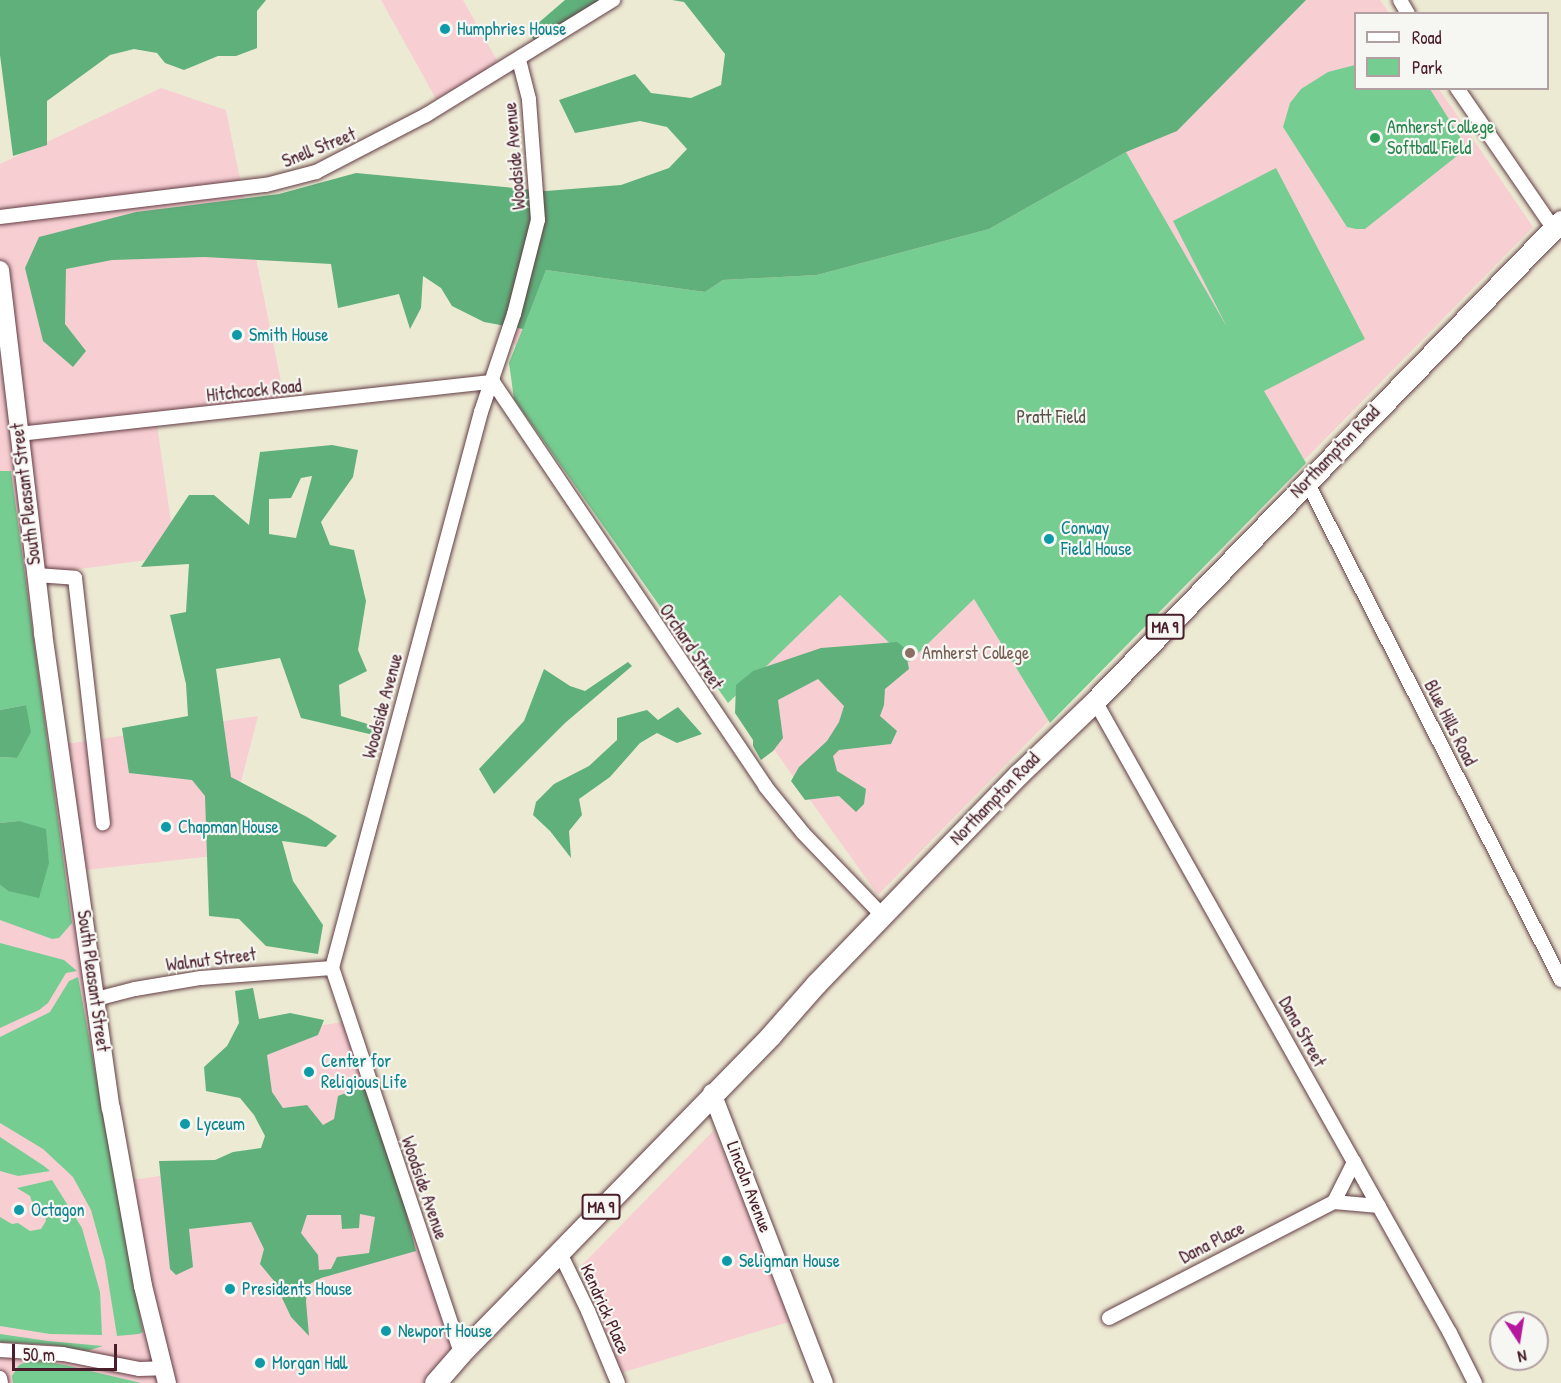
<!DOCTYPE html>
<html>
<head>
<meta charset="utf-8">
<style>
	body { margin:0 }
	#map { position:relative; width:1561px; height:1383px; overflow:hidden; background:#edead4; font-family:"Patrick Hand",sans-serif }
	div>[style] { position:absolute }
	[style*='--x'] { left:calc(var(--x)*1px); top:calc(var(--y)*1px); width:calc(var(--w)*1px); rotate:calc(var(--a)*1deg) }
	.built>* { inset:0; background:#f7cfd3 }
	.green>* { inset:0; background:#76cd92 }
	.forest>* { inset:0; background:#60b07c }
	.roads { filter:drop-shadow(0 0 2px #623d44) drop-shadow(0 0 2px #623d44) }
	.minor>* { height:14px; margin:-7px; padding:0 7px; transform-origin:7px; border-radius:7px; background:#fff }
	.major>* { height:18px; margin:-9px; padding:0 9px; transform-origin:9px; border-radius:9px; background:#fff }
	.highway>* { height:21px; margin:-10.5px; padding:0 10.5px; transform-origin:10.5px; border-radius:10.5px; background:#fff }
	.dots>* { width:16px; height:16px; translate:-50% -50%; box-sizing:border-box; border:3px solid #f6f6f2; border-radius:50% }
	span { translate:-50% -50%; white-space:nowrap; text-align:center; line-height:1.15; -webkit-text-stroke:4.5px #f6f6f2; paint-order:stroke }
	.shield-label span { padding:2px 4px; background:#f6f6f2; border:2px solid; border-radius:4px; -webkit-text-stroke-width:0 }
	.shield-label { font-size:16px; color:#4a1f2b; font-weight:700 }
	.culture-label { font-size:18px; color:#0d838f }
	.left { translate:0 -50%; text-align:left }
	.leisure-label { font-size:18px; color:#27864d }
	.street-label { font-size:18px; color:#4a1f2b }
	.park-label { font-size:18px; color:#57534a }
	.education-label { font-size:18px; color:#785e54 }
	.legend { position:absolute; left:1354px; top:12px; width:195px; height:78px; box-sizing:border-box; background:#f6f6f2; border:2px solid #b1a0a2; margin:0; padding:8px 10px; list-style:none; font-size:18px; color:#4a1f2b }
	.legend li { display:flex; align-items:center; gap:12px; height:30px }
	.legend b { width:30px; border:2px solid #b1a0a2 }
	.north { position:absolute; left:1489px; top:1311px; width:60px; height:60px; box-sizing:border-box; background:#f6f6f2; border:2px solid #b1a0a2; border-radius:50%; rotate:168deg; font-size:16px; font-weight:700; line-height:24px; text-align:center; color:#4a1f2b }
	.north::after { content:''; display:block; margin:auto; width:21px; height:27px; background:#b5179e; clip-path:polygon(50% 0,100% 100%,50% 72%,0 100%) }
	.scale { position:absolute; left:12px; top:1344px; width:105px; height:27px; box-sizing:border-box; border:3px solid #4a1f2b; border-top:0; padding-left:8px; font-size:18px; line-height:21px; white-space:nowrap; color:#4a1f2b; -webkit-text-stroke:4px #f6f6f2; paint-order:stroke }
</style>
</head>
<body>
<div id="map">
	<div class="built">
		<div style="clip-path:polygon(381px 0,463px 0,499px 64px,436px 99px)"></div>
		<div style="clip-path:polygon(1275px 0,1380px 0,1389px 13px,1356px 14px,1356px 88px,1439px 89px,1533px 227px,878px 895px,531px 410px,528px 356px,512px 342px,546px 257px)"></div>
		<div style="clip-path:polygon(161px 88px,226px 110px,286px 406px,156px 418px,176px 556px,36px 575px,59px 745px,258px 716px,222px 855px,77px 871px,126px 1181px,277px 1158px,252px 1036px,349px 1021px,461px 1353px,435px 1383px,0 1383px,0 164px)"></div>
		<div style="clip-path:polygon(714px 1130px,792px 1321px,621px 1373px,582px 1265px)"></div>
	</div>
	<div class="green">
		<div style="clip-path:polygon(1355px 65px,1356px 88px,1430px 89px,1467px 148px,1365px 229px,1356px 229px,1347px 227px,1283px 127px,1290px 103px,1301px 89px,1328px 72px)"></div>
		<div style="clip-path:polygon(1126px 152px,1227px 327px,1173px 221px,1276px 168px,1365px 339px,1264px 391px,1306px 463px,1050px 723px,974px 599px,909px 662px,840px 595px,728px 703px,514px 399px,509px 363px,546px 270px,705px 292px,723px 280px,817px 275px,989px 229px)"></div>
		<div style="clip-path:polygon(0 471px,11px 471px,72px 923px,59px 938px,52px 939px,0 920px,0 885px,8px 891px,19px 821px,0 823px,0 757px,17px 758px,26px 705px,0 710px)"></div>
		<div style="clip-path:polygon(0 943px,64px 960px,77px 971px,66px 973px,48px 1003px,39px 1010px,0 1028px)"></div>
		<div style="clip-path:polygon(78px 977px,143px 1332px,139px 1334px,117px 1336px,105px 1261px,91px 1210px,73px 1177px,43px 1149px,0 1123px,0 1037px,50px 1012px,69px 981px)"></div>
		<div style="clip-path:polygon(0 1137px,44px 1166px,50px 1171px,18px 1176px,0 1171px)"></div>
		<div style="clip-path:polygon(52px 1180px,82px 1228px,100px 1292px,102px 1335px,50px 1334px,0 1326px,0 1217px,12px 1224px,18px 1223px,30px 1231px,41px 1229px,46px 1221px,43px 1211px,34px 1208px,30px 1196px,17px 1188px)"></div>
		<div style="clip-path:polygon(0 1334px,48px 1341px,103px 1346px,87px 1351px,52px 1345px,0 1342px)"></div>
		<div style="clip-path:polygon(32px 1360px,65px 1365px,141px 1383px,13px 1383px,12px 1376px,19px 1365px)"></div>
	</div>
	<div class="forest">
		<div style="clip-path:polygon(0 0,266px 0,257px 11px,257px 48px,236px 56px,218px 56px,184px 70px,165px 63px,157px 53px,134px 49px,110px 55px,47px 101px,47px 145px,13px 156px,0 55px)"></div>
		<div style="clip-path:polygon(565px 0,601px 0,534px 41px,529px 31px)"></div>
		<div style="clip-path:polygon(672px 0,1306px 0,1177px 131px,1126px 152px,989px 229px,817px 275px,723px 280px,705px 292px,546px 270px,523px 329px,484px 322px,452px 306px,441px 288px,423px 276px,421px 308px,410px 329px,399px 294px,338px 308px,331px 264px,204px 257px,112px 260px,66px 269px,65px 324px,86px 351px,73px 367px,43px 341px,25px 268px,39px 237px,136px 212px,279px 194px,356px 173px,546px 191px,621px 185px,669px 168px,687px 149px,667px 127px,640px 121px,575px 133px,559px 100px,635px 74px,651px 93px,691px 98px,721px 85px,725px 54px,684px 2px)"></div>
		<div style="clip-path:polygon(evenodd,332px 445px,358px 450px,353px 477px,321px 522px,330px 545px,354px 550px,366px 601px,358px 650px,367px 671px,339px 685px,341px 716px,381px 728px,378px 736px,301px 718px,280px 658px,216px 669px,231px 777px,307px 817px,337px 836px,326px 847px,282px 841px,293px 881px,323px 925px,318px 954px,266px 946px,239px 919px,209px 916px,205px 796px,192px 780px,129px 773px,122px 728px,188px 716px,186px 684px,170px 615px,186px 612px,189px 564px,141px 567px,189px 495px,214px 495px,249px 525px,260px 452px,332px 445px,312px 476px,296px 538px,269px 534px,269px 499px,291px 498px,301px 478px,312px 476px)"></div>
		<div style="clip-path:polygon(897px 642px,905px 648px,909px 669px,885px 689px,884px 705px,880px 716px,897px 731px,891px 744px,839px 750px,833px 756px,837px 771px,866px 789px,864px 804px,856px 812px,839px 796px,805px 800px,791px 781px,799px 767px,827px 741px,839px 722px,844px 706px,818px 679px,778px 700px,783px 738px,773px 751px,761px 760px,753px 746px,753px 740px,735px 713px,736px 685px,753px 671px,821px 648px)"></div>
		<div style="clip-path:polygon(628px 662px,632px 666px,565px 723px,494px 794px,479px 769px,524px 721px,544px 669px,570px 686px,585px 691px)"></div>
		<div style="clip-path:polygon(26px 705px,31px 732px,17px 758px,0 757px,0 710px)"></div>
		<div style="clip-path:polygon(678px 707px,702px 734px,677px 743px,657px 733px,640px 743px,610px 777px,579px 799px,582px 815px,569px 831px,571px 858px,550px 831px,533px 815px,536px 802px,554px 784px,589px 766px,617px 740px,617px 718px,647px 710px,658px 720px)"></div>
		<div style="clip-path:polygon(19px 821px,46px 829px,49px 863px,39px 898px,8px 891px,0 885px,0 823px)"></div>
		<div style="clip-path:polygon(evenodd,253px 988px,259px 1019px,290px 1013px,324px 1020px,318px 1035px,267px 1055px,272px 1092px,283px 1108px,307px 1105px,323px 1125px,334px 1119px,338px 1096px,366px 1085px,397px 1175px,416px 1251px,321px 1278px,308px 1285px,306px 1301px,309px 1336px,291px 1317px,274px 1281px,260px 1264px,264px 1249px,251px 1222px,189px 1229px,193px 1267px,176px 1275px,170px 1269px,159px 1161px,215px 1160px,233px 1152px,261px 1148px,265px 1136px,254px 1115px,240px 1098px,206px 1091px,204px 1067px,227px 1046px,239px 1023px,235px 991px,253px 988px,360px 1214px,375px 1217px,369px 1253px,337px 1257px,331px 1269px,319px 1270px,318px 1255px,301px 1233px,307px 1215px,341px 1215px,342px 1229px,359px 1228px,360px 1214px)"></div>
	</div>
	<div class="roads">
		<div class="minor">
			<div style="--x:1400;--y:0;--w:16;--a:60"></div>
			<div style="--x:1457;--y:88;--w:171;--a:55.5"></div>
			<div style="--x:0;--y:217;--w:268;--a:-6.9"></div>
			<div style="--x:266;--y:185;--w:52;--a:-14.6"></div>
			<div style="--x:316;--y:172;--w:124;--a:-27.4"></div>
			<div style="--x:426;--y:115;--w:220;--a:-31.6"></div>
			<div style="--x:19;--y:434;--w:477;--a:-6.3"></div>
			<div style="--x:493;--y:382;--w:487;--a:56"></div>
			<div style="--x:765;--y:786;--w:60;--a:51"></div>
			<div style="--x:803;--y:833;--w:114;--a:46.1"></div>
			<div style="--x:1307;--y:482;--w:559;--a:62.98"></div>
			<div style="--x:36;--y:575;--w:39;--a:4"></div>
			<div style="--x:75;--y:578;--w:247;--a:83.5"></div>
			<div style="--x:1095;--y:701;--w:725;--a:60.68"></div>
			<div style="--x:1450;--y:1333;--w:56;--a:63.4"></div>
			<div style="--x:96;--y:999;--w:40;--a:-14.4"></div>
			<div style="--x:135;--y:989;--w:67;--a:-9.5"></div>
			<div style="--x:201;--y:978;--w:131;--a:-4.4"></div>
			<div style="--x:1334;--y:1202;--w:45;--a:5.1"></div>
			<div style="--x:559;--y:1251;--w:67;--a:64.2"></div>
			<div style="--x:588;--y:1311;--w:78;--a:67.4"></div>
			<div style="--x:1109;--y:1318;--w:253;--a:-27.3"></div>
			<div style="--x:1334;--y:1202;--w:45;--a:-63.4"></div>
			<div style="--x:0;--y:1350;--w:63;--a:3.6"></div>
			<div style="--x:63;--y:1354;--w:77;--a:11.2"></div>
			<div style="--x:139;--y:1369;--w:24;--a:-2"></div>
			<div style="--x:461;--y:1353;--w:406;--a:-108.5"></div>
			<div style="--x:332;--y:968;--w:576;--a:-75"></div>
			<div style="--x:481;--y:412;--w:103;--a:-71.4"></div>
			<div style="--x:514;--y:314;--w:97;--a:-75.7"></div>
			<div style="--x:538;--y:220;--w:121;--a:-94.3"></div>
			<div style="--x:529;--y:99;--w:40;--a:-104.4"></div>
			<div style="--x:0;--y:1378;--w:5;--a:79"></div>
		</div>
		<div class="major">
			<div style="--x:0;--y:270;--w:366;--a:83.2"></div>
			<div style="--x:43;--y:633;--w:480;--a:81.9"></div>
			<div style="--x:111;--y:1108;--w:181;--a:79.8"></div>
			<div style="--x:143;--y:1286;--w:100;--a:76.1"></div>
			<div style="--x:712;--y:1093;--w:311;--a:68.9"></div>
		</div>
		<div class="highway">
			<div style="--x:435;--y:1383;--w:40;--a:-49"></div>
			<div style="--x:461;--y:1353;--w:444;--a:-45.7"></div>
			<div style="--x:771;--y:1035;--w:68;--a:-48.6"></div>
			<div style="--x:816;--y:984;--w:292;--a:-46"></div>
			<div style="--x:1019;--y:774;--w:105;--a:-43.8"></div>
			<div style="--x:1095;--y:701;--w:669;--a:-45.85"></div>
		</div>
	</div>
	<div class="dots">
		<div style="left:445px;top:29px;background:#0f9aa8"></div>
		<div style="left:1375px;top:138px;background:#2e9e5b"></div>
		<div style="left:237px;top:335px;background:#0f9aa8"></div>
		<div style="left:1049px;top:539px;background:#0f9aa8"></div>
		<div style="left:910px;top:653px;background:#8d6e63"></div>
		<div style="left:166px;top:827px;background:#0f9aa8"></div>
		<div style="left:309px;top:1072px;background:#0f9aa8"></div>
		<div style="left:185px;top:1124px;background:#0f9aa8"></div>
		<div style="left:19px;top:1210px;background:#0f9aa8"></div>
		<div style="left:727px;top:1261px;background:#0f9aa8"></div>
		<div style="left:230px;top:1289px;background:#0f9aa8"></div>
		<div style="left:386px;top:1331px;background:#0f9aa8"></div>
		<div style="left:260px;top:1363px;background:#0f9aa8"></div>
	</div>
	<div class="shield-label">
		<span style="left:1165px;top:627px">MA 9</span>
		<span style="left:601px;top:1207px">MA 9</span>
	</div>
	<div class="culture-label">
		<span class="left" style="left:457px;top:29px">Humphries House</span>
		<span class="left" style="left:249px;top:335px">Smith House</span>
		<span class="left" style="left:1061px;top:539px">Conway<br>Field House</span>
		<span class="left" style="left:178px;top:827px">Chapman House</span>
		<span class="left" style="left:321px;top:1072px">Center for<br>Religious Life</span>
		<span class="left" style="left:197px;top:1124px">Lyceum</span>
		<span class="left" style="left:31px;top:1210px">Octagon</span>
		<span class="left" style="left:739px;top:1261px">Seligman House</span>
		<span class="left" style="left:242px;top:1289px">Presidents House</span>
		<span class="left" style="left:398px;top:1331px">Newport House</span>
		<span class="left" style="left:272px;top:1363px">Morgan Hall</span>
	</div>
	<div class="leisure-label">
		<span class="left" style="left:1387px;top:138px">Amherst College<br>Softball Field</span>
	</div>
	<div class="street-label">
		<span style="left:319px;top:148px;rotate:-22deg">Snell Street</span>
		<span style="left:515px;top:156px;rotate:-95deg">Woodside Avenue</span>
		<span style="left:254px;top:391px;rotate:-6deg">Hitchcock Road</span>
		<span style="left:1335px;top:452px;rotate:-46deg">Northampton Road</span>
		<span style="left:26px;top:494px;rotate:-97deg">South Pleasant Street</span>
		<span style="left:691px;top:647px;rotate:56deg">Orchard Street</span>
		<span style="left:383px;top:706px;rotate:-75deg">Woodside Avenue</span>
		<span style="left:1450px;top:723px;rotate:63deg">Blue Hills Road</span>
		<span style="left:995px;top:799px;rotate:-46deg">Northampton Road</span>
		<span style="left:211px;top:960px;rotate:-7deg">Walnut Street</span>
		<span style="left:93px;top:981px;rotate:82deg">South Pleasant Street</span>
		<span style="left:1302px;top:1032px;rotate:61deg">Dana Street</span>
		<span style="left:749px;top:1187px;rotate:69deg">Lincoln Avenue</span>
		<span style="left:424px;top:1188px;rotate:71deg">Woodside Avenue</span>
		<span style="left:1212px;top:1243px;rotate:-27deg">Dana Place</span>
		<span style="left:605px;top:1309px;rotate:66deg">Kendrick Place</span>
	</div>
	<div class="park-label">
		<span style="left:1051px;top:417px">Pratt Field</span>
	</div>
	<div class="education-label">
		<span class="left" style="left:922px;top:653px">Amherst College</span>
	</div>
	<ul class="legend">
	<li><b style="height:8px;background:#fff"></b>Road</li>
	<li><b style="height:16px;background:#76cd92"></b>Park</li>
	</ul>
	<div class="north">N</div>
	<div class="scale">50 m</div>
</div>
</body>
</html>
